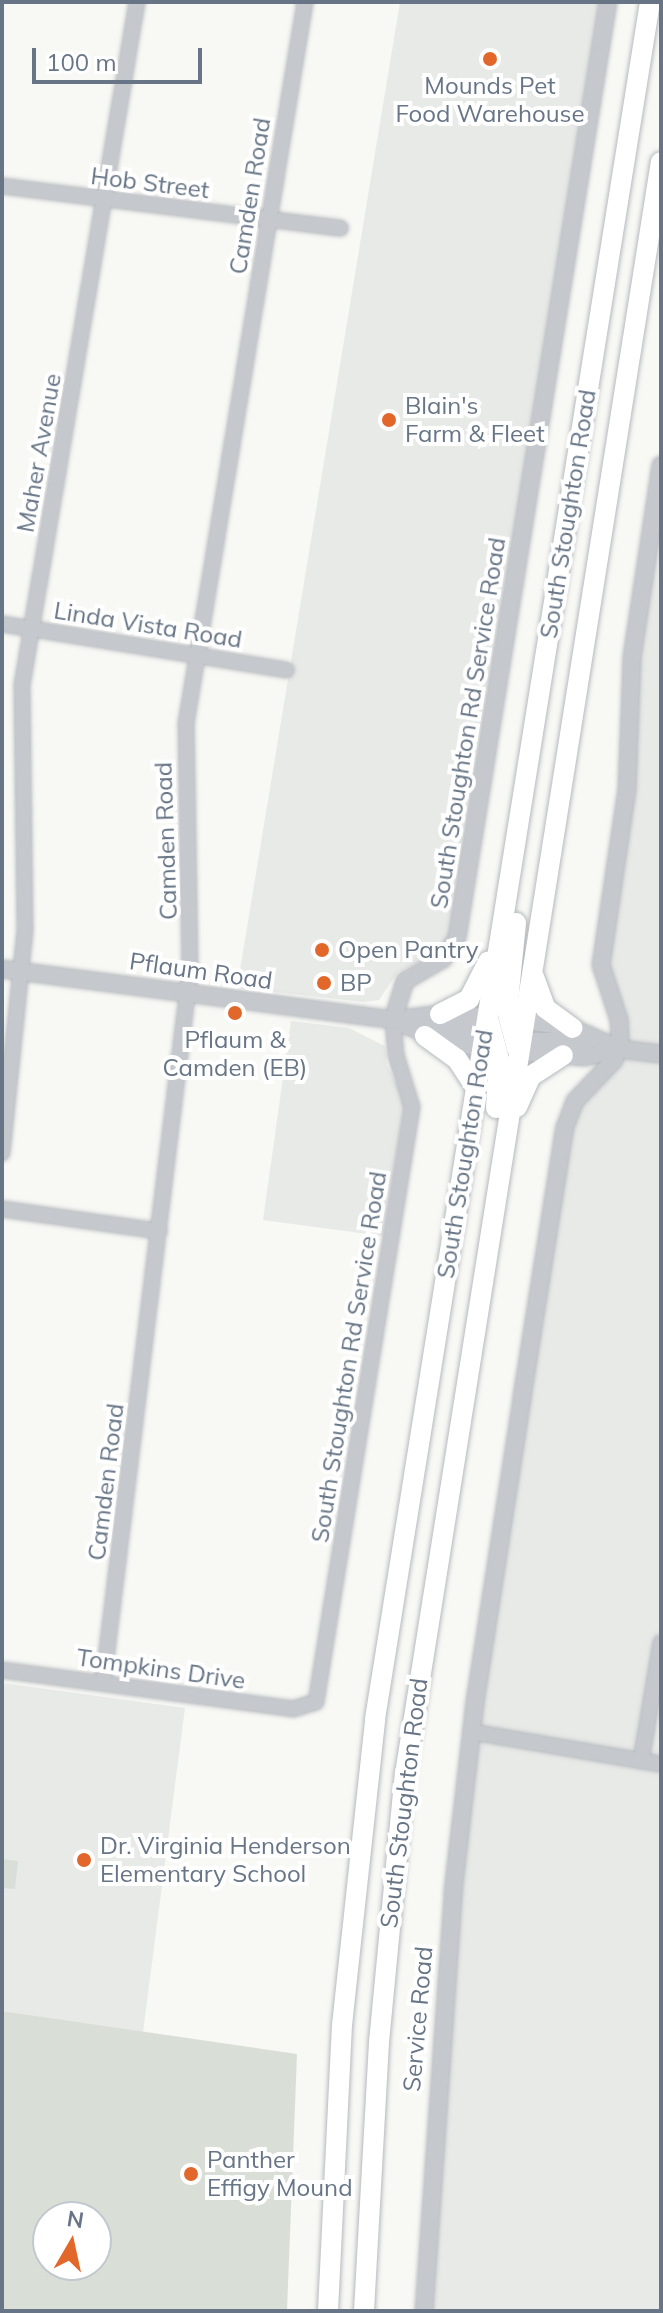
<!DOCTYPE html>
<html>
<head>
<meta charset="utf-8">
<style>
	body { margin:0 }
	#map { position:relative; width:663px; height:2313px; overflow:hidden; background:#f8f8f5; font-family:Mulish,sans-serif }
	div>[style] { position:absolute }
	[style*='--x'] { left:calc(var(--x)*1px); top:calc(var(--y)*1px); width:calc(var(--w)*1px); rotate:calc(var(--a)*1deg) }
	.built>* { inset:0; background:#e8eae8 }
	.green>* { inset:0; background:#d9dfd6 }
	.roads { filter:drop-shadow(0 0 2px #b6babe) drop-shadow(0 0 2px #b6babe) }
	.minor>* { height:14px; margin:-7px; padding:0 7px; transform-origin:7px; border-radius:7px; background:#c5c8cc }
	.tertiary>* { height:16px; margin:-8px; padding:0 8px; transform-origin:8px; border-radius:8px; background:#c5c8cc }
	.primary>* { height:20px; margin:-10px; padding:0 10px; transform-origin:10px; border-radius:10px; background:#fff }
	.dots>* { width:22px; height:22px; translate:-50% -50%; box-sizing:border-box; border:4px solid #fff; border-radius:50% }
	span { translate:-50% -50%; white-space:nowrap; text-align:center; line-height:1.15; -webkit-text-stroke:8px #fff; paint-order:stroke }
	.poi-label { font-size:24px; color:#677586 }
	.left { translate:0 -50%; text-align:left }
	.street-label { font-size:24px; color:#677586 }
	.frame { position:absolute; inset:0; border:4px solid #677586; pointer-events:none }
	.north { position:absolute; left:32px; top:2201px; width:80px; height:80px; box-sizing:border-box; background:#fff; border:2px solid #c2c8cf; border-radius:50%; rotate:9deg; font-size:22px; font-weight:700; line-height:32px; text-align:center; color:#677586 }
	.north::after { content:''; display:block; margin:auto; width:28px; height:36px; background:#e2672b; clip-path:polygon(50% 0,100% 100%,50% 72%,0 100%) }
	.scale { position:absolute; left:32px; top:48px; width:170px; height:36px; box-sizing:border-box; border:4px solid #677586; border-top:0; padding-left:10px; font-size:24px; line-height:28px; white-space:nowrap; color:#677586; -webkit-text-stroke:6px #fff; paint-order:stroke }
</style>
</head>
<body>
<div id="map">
	<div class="built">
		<div style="clip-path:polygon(400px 2px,599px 2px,449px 937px,439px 953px,398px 972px,379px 1000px,364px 1002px,237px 988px)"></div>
		<div style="clip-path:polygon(661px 465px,661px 2311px,424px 2311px,453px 1892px,565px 1127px,618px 1053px,603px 985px)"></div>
		<div style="clip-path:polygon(291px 1021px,349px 1028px,385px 1046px,387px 1065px,405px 1101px,383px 1236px,263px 1220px)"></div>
		<div style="clip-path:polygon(2px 1683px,185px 1708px,143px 2032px,2px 2011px)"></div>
	</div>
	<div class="green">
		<div style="clip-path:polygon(2px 1859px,18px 1861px,15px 1889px,2px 1888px)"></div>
		<div style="clip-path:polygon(evenodd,2px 2011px,297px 2054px,287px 2311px,2px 2311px,2px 2011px,48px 2217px,96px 2217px,96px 2265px,48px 2265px,48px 2217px)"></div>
	</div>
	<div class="roads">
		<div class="minor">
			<div style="--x:2;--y:186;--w:341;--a:7.1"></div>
			<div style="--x:2;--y:624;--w:288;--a:9.2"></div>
			<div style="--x:2;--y:1153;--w:224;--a:-84.1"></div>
			<div style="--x:25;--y:930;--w:245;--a:-90.7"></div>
			<div style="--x:22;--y:685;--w:693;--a:-80.44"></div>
			<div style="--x:2;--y:1209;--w:159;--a:8"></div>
			<div style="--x:2;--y:1670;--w:294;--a:7.6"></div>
			<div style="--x:293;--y:1709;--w:24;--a:-17"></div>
			<div style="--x:316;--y:1702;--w:603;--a:-80.83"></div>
			<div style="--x:412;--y:1107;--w:54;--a:-107.1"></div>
			<div style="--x:396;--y:1055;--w:35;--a:-95"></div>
			<div style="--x:103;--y:1683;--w:717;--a:-83.03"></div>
			<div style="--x:190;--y:971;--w:247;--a:-90.9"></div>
			<div style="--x:186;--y:724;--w:732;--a:-80.64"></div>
			<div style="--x:473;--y:1732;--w:191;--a:9.7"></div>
			<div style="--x:641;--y:1761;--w:120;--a:-80.4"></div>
		</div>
		<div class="tertiary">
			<div style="--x:2;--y:969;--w:394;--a:7.4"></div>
			<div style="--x:393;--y:1020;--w:54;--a:22.8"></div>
			<div style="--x:443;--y:1041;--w:55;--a:9.5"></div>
			<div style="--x:497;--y:1050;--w:88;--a:4.5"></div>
			<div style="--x:585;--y:1057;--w:35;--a:-13"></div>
			<div style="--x:393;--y:1020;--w:41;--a:-72.9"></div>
			<div style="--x:405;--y:981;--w:44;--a:-30.1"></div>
			<div style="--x:443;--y:959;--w:25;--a:-56"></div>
			<div style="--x:457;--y:938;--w:948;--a:-80.84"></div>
			<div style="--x:393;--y:1020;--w:47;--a:-7.3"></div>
			<div style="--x:440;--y:1014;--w:68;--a:3.4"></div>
			<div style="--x:508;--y:1018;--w:66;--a:8.7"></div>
			<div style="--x:573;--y:1028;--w:51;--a:24.5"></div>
			<div style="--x:619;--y:1049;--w:42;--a:6.8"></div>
			<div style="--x:425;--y:1030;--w:73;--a:0"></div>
			<div style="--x:511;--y:1041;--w:76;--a:0"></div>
			<div style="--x:424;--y:2311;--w:420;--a:-86"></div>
			<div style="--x:453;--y:1892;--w:191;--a:-83.4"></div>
			<div style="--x:475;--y:1702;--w:309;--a:-81.2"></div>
			<div style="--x:522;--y:1397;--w:273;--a:-81"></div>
			<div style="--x:565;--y:1127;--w:28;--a:-69"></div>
			<div style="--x:575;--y:1101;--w:57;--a:-46.4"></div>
			<div style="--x:614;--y:1060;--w:18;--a:-71"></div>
			<div style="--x:620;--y:1043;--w:23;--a:-92"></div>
			<div style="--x:619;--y:1020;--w:58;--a:-108.1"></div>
			<div style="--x:601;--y:965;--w:179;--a:-81.6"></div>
			<div style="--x:627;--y:788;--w:131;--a:-87.8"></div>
			<div style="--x:632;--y:657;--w:194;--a:-81.4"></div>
		</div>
		<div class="primary">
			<div style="--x:516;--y:923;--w:88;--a:95.8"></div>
			<div style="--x:507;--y:1011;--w:39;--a:75"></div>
			<div style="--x:534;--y:977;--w:33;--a:70"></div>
			<div style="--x:545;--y:1008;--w:34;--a:36"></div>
			<div style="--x:440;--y:1014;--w:33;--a:-27"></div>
			<div style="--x:469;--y:999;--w:42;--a:-62.8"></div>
			<div style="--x:489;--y:1022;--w:39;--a:75"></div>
			<div style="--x:499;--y:1060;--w:48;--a:93.6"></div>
			<div style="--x:425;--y:1036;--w:39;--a:36"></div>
			<div style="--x:457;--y:1059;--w:33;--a:57"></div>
			<div style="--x:517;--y:1107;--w:34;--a:-66"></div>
			<div style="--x:531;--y:1076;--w:38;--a:-33"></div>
			<div style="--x:328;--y:2311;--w:286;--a:-87.2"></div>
			<div style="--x:342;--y:2025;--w:308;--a:-83.8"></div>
			<div style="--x:375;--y:1719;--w:1739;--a:-80.9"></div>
			<div style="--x:364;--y:2311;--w:269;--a:-86.8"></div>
			<div style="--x:379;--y:2042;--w:269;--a:-84.5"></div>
			<div style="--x:405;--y:1774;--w:1632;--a:-80.98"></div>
		</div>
	</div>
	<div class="dots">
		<div style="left:490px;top:59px;background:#e2672b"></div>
		<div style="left:389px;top:420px;background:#e2672b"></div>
		<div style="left:322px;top:950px;background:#e2672b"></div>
		<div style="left:324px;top:983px;background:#e2672b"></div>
		<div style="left:235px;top:1013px;background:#e2672b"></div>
		<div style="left:84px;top:1860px;background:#e2672b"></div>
		<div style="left:191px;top:2174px;background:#e2672b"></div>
	</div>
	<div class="poi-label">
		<span style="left:490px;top:100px">Mounds Pet<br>Food Warehouse</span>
		<span class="left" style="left:405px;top:420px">Blain's<br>Farm &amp; Fleet</span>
		<span class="left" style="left:338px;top:950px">Open Pantry</span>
		<span class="left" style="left:340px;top:983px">BP</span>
		<span style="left:235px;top:1054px">Pflaum &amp;<br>Camden (EB)</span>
		<span class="left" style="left:100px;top:1860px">Dr. Virginia Henderson<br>Elementary School</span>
		<span class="left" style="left:207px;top:2174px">Panther<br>Effigy Mound</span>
	</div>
	<div class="street-label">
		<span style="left:150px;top:183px;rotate:7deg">Hob Street</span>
		<span style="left:250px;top:196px;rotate:-81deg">Camden Road</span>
		<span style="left:39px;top:453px;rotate:-80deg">Maher Avenue</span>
		<span style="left:568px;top:514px;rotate:-81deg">South Stoughton Road</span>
		<span style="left:148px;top:625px;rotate:9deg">Linda Vista Road</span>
		<span style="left:468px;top:723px;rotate:-81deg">South Stoughton Rd Service Road</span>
		<span style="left:166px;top:841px;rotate:-92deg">Camden Road</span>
		<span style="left:201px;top:971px;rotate:8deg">Pflaum Road</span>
		<span style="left:465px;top:1154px;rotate:-81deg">South Stoughton Road</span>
		<span style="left:349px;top:1357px;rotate:-81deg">South Stoughton Rd Service Road</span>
		<span style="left:106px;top:1482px;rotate:-83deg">Camden Road</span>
		<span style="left:161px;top:1669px;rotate:8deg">Tompkins Drive</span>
		<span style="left:404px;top:1803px;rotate:-83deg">South Stoughton Road</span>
		<span style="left:418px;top:2019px;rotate:-85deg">Service Road</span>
	</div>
	<div class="frame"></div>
	<div class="north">N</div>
	<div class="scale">100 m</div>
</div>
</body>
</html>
